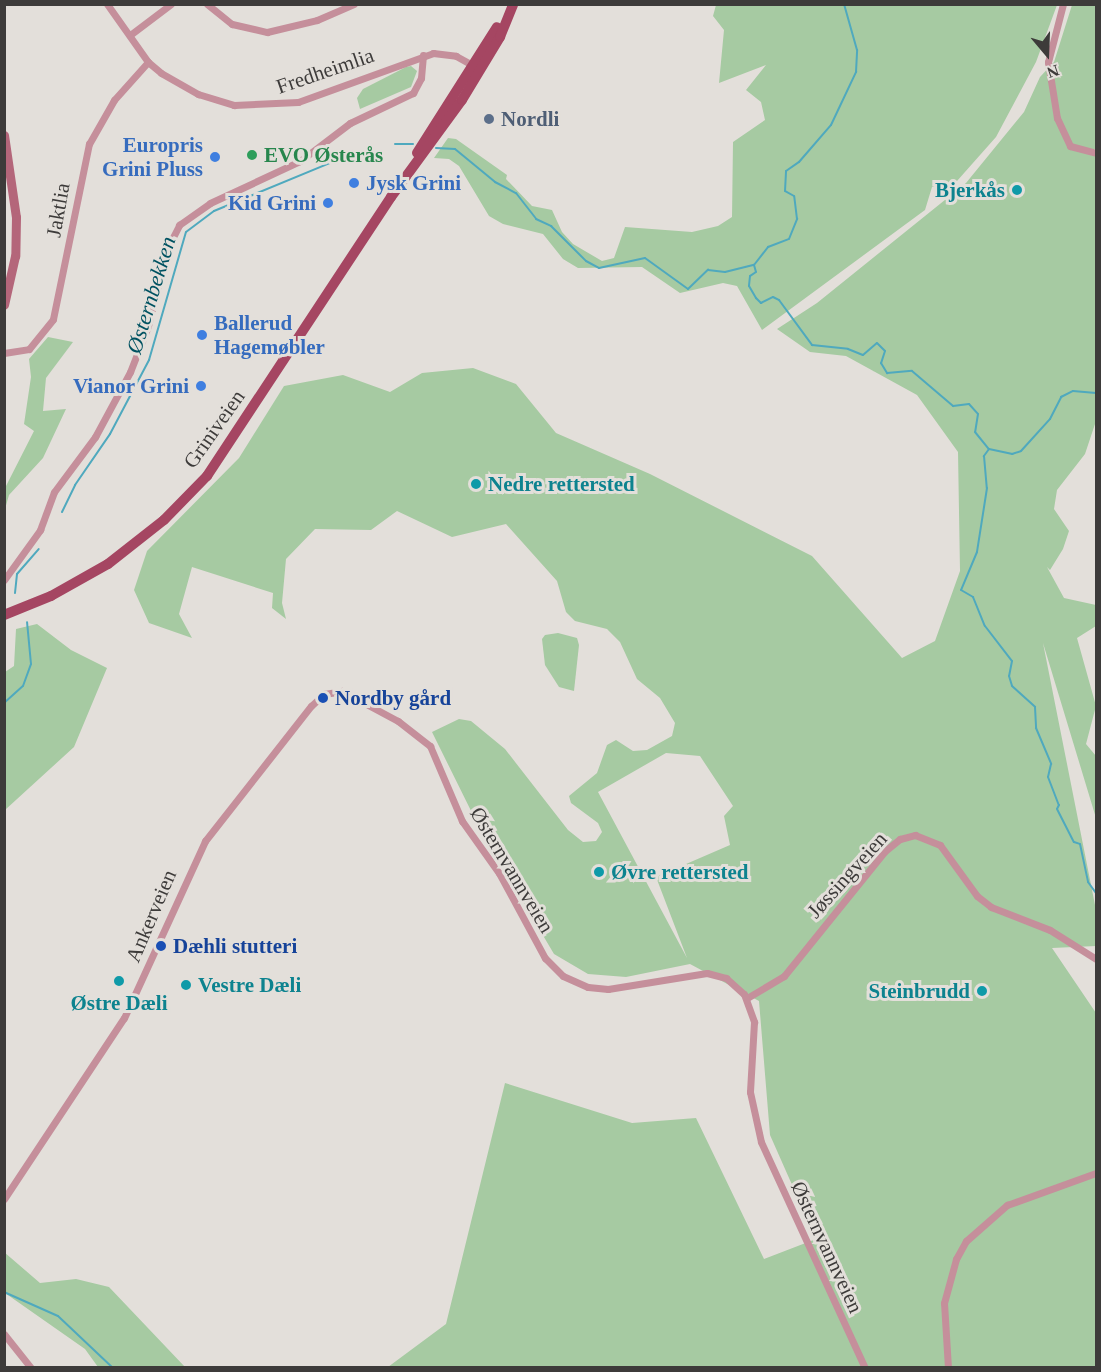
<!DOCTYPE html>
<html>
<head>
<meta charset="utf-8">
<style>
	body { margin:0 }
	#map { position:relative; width:1101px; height:1372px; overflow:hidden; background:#e3dfda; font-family:Georgia,serif }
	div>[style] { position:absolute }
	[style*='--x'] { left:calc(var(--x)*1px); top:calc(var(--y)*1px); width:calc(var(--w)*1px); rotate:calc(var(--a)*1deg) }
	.green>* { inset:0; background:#a6caa2 }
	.stream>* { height:2px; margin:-1px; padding:0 1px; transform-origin:1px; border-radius:1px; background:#4fa9be }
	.minor>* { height:7px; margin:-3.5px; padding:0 3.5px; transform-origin:3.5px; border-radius:3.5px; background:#c58f9b }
	.secondary>* { height:9px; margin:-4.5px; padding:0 4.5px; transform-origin:4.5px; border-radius:4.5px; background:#b4667a }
	.primary>* { height:10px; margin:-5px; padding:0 5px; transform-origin:5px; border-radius:5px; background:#a54662 }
	.dots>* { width:16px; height:16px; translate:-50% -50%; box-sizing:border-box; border:3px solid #e3dfda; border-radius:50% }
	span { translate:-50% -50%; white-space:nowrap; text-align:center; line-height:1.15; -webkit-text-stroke:6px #e3dfda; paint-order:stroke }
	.street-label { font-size:21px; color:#3d3b3a }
	.service-label { font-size:21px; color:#4e5e75; font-weight:700 }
	.left { translate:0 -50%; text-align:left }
	.shop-label { font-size:21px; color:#366cbe; font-weight:700 }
	.right { translate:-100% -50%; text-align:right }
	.leisure-label { font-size:21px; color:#27864d; font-weight:700 }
	.culture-label { font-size:21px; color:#0d838f; font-weight:700 }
	.transit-label { font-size:21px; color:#164399; font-weight:700 }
	.water-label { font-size:22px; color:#005261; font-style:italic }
	.frame { position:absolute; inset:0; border:6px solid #3d3b3a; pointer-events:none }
	.north { position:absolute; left:1017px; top:24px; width:60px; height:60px; -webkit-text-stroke:4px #e3dfda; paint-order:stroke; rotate:161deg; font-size:16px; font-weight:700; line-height:24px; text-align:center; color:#3d3b3a }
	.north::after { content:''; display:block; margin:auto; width:21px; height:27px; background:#3d3b3a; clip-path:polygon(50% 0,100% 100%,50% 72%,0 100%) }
</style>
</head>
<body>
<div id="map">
	<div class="green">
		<div style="clip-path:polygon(716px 5px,716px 4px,1057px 5px,1036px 62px,996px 137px,957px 181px,932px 187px,925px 210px,762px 330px,737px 286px,723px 283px,680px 293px,642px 267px,578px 268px,563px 259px,543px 234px,503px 224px,489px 216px,459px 166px,449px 159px,434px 158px,448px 138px,456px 139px,507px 175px,506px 179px,532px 206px,552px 210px,562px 232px,573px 244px,602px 261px,614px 258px,625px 227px,692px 232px,718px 226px,732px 217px,733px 142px,765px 120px,761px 102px,746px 90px,766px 65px,719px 83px,724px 30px,713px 16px)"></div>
		<div style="clip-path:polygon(evenodd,1072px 5px,1096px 5px,1096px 149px,1086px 149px,1096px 152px,1096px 421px,1085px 454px,1057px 490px,1054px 509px,1069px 531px,1063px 549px,1050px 570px,1047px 567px,1064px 598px,1096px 605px,1096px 626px,1077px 638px,1096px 706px,1086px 744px,1096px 756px,1096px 818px,1043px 643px,1096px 910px,1096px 946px,1052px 948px,1096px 1013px,1096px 1367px,388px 1367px,446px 1324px,505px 1083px,632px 1123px,696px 1118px,764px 1259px,816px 1239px,770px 1135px,759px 1001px,690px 964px,626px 977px,588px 974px,554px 954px,481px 831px,432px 732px,459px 719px,471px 721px,505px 749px,568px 830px,583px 842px,596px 841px,602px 832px,598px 823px,571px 803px,569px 796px,597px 773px,607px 745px,616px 740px,633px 751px,647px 750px,672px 736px,675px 723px,660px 698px,637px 679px,620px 642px,607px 629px,575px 621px,566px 612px,557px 581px,506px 524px,452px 537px,397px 511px,371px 530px,315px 529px,286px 559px,282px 603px,286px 619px,272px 608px,273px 593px,192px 567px,179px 614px,192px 638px,149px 623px,134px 590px,147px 551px,239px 458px,284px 386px,343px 375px,390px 392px,422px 373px,473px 368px,516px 384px,556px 433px,650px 474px,812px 556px,902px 658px,935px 641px,960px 571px,958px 452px,917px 395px,846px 356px,810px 352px,777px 329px,817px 303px,966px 183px,1024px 112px,1040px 77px,1054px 62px,1072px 5px,666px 753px,700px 756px,733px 806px,724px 816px,730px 845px,656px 877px,687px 958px,598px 792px,666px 753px)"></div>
		<div style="clip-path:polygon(406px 67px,411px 66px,417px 71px,411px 87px,360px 109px,357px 98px,363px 89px)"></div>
		<div style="clip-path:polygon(48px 337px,73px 342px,46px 378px,43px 411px,66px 409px,43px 458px,9px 495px,5px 509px,5px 488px,34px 431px,24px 424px,31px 377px,29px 359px)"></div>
		<div style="clip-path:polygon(37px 624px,71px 650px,107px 668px,74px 747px,5px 810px,5px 672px,14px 666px,16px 629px)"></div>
		<div style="clip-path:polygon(558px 633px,577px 638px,579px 645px,574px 691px,559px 687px,545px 665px,542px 639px,545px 635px)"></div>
		<div style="clip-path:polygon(4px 1252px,40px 1283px,76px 1279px,109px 1287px,185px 1367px,98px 1367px,85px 1349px,5px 1293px)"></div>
	</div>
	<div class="stream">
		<div style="--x:395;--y:144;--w:18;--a:0"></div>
		<div style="--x:436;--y:148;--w:19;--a:3"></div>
		<div style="--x:455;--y:149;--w:52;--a:39.5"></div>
		<div style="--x:495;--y:182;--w:24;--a:28"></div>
		<div style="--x:516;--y:193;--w:33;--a:52"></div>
		<div style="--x:536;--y:219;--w:17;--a:25"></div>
		<div style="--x:551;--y:226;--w:49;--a:45"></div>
		<div style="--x:586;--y:261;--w:15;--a:28"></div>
		<div style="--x:599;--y:268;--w:47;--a:-12.3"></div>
		<div style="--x:645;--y:258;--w:53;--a:35.8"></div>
		<div style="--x:688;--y:289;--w:28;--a:-44"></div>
		<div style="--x:708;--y:270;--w:17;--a:7"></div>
		<div style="--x:725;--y:272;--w:30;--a:-14"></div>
		<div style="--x:754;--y:265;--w:23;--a:-52"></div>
		<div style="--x:768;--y:247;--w:22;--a:-21"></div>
		<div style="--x:789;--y:239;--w:22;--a:-68"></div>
		<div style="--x:797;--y:219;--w:23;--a:-97"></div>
		<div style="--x:794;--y:196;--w:10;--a:-151"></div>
		<div style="--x:785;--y:191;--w:20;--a:-87"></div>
		<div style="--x:786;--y:171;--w:16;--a:-35"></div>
		<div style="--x:799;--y:162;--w:49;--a:-49.1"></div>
		<div style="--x:831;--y:125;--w:59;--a:-64.7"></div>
		<div style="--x:856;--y:72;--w:22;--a:-87"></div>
		<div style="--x:857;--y:50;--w:48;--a:-105.8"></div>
		<div style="--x:754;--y:265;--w:7;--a:74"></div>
		<div style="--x:756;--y:272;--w:7;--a:146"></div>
		<div style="--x:750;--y:276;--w:10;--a:96"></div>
		<div style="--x:749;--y:286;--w:14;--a:60"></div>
		<div style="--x:756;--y:298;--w:7;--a:45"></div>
		<div style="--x:761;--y:303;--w:13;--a:-27"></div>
		<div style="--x:773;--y:297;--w:7;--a:27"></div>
		<div style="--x:779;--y:300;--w:56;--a:53.7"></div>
		<div style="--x:812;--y:345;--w:36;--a:6"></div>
		<div style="--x:848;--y:349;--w:16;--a:22"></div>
		<div style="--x:863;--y:355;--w:18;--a:-41"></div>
		<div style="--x:877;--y:343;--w:11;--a:45"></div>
		<div style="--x:885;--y:351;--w:13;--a:108"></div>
		<div style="--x:881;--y:363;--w:12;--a:59"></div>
		<div style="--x:887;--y:373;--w:25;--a:-5"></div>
		<div style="--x:912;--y:371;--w:54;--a:40.5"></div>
		<div style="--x:953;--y:406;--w:16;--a:-7"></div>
		<div style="--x:969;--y:404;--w:13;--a:48"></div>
		<div style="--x:978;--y:414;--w:18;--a:99"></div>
		<div style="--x:975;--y:432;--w:22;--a:51"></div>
		<div style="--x:989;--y:449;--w:9;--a:126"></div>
		<div style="--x:984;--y:456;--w:32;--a:85"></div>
		<div style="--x:987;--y:488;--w:65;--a:98.9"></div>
		<div style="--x:977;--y:552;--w:41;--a:112.8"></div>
		<div style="--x:961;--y:590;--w:14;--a:30"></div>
		<div style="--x:973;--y:597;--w:31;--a:68"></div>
		<div style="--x:985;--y:626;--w:44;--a:52.4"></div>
		<div style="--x:1012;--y:661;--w:15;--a:101"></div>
		<div style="--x:1009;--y:676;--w:10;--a:73"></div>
		<div style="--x:1012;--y:686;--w:31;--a:42"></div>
		<div style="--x:1035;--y:707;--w:21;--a:87"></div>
		<div style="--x:1036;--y:728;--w:39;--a:67"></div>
		<div style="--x:1051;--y:764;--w:13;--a:103"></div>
		<div style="--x:1048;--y:777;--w:30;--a:69"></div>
		<div style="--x:1059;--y:805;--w:4;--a:117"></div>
		<div style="--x:1057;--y:809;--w:37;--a:63"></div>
		<div style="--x:1074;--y:842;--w:6;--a:18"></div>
		<div style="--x:1080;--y:844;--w:39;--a:78"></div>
		<div style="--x:1088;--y:882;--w:14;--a:54"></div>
		<div style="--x:989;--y:449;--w:24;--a:12"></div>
		<div style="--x:1012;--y:454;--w:9;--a:-18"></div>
		<div style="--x:1021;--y:451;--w:43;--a:-47.8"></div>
		<div style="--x:1050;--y:419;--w:25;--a:-63"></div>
		<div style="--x:1061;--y:397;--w:13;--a:-27"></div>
		<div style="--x:1073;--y:391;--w:23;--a:5"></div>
		<div style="--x:62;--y:512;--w:30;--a:-64"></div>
		<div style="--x:75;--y:485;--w:62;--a:-55.5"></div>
		<div style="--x:110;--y:434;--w:84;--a:-62.2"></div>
		<div style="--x:149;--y:360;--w:133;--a:-73.9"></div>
		<div style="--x:186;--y:232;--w:35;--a:-37"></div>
		<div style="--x:214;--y:211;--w:133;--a:-22.5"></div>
		<div style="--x:15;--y:593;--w:19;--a:-84"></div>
		<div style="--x:17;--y:574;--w:33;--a:-49"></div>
		<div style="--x:4;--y:703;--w:25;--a:-42"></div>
		<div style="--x:23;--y:686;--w:23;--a:-70"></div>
		<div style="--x:31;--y:664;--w:42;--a:-95.4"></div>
		<div style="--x:4;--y:1292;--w:59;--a:24"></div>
		<div style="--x:58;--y:1316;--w:76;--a:43.4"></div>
	</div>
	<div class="minor">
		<div style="--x:107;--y:4;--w:71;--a:54.7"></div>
		<div style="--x:148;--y:62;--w:17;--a:40"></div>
		<div style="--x:161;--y:73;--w:43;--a:29.6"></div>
		<div style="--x:198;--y:94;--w:38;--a:17"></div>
		<div style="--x:234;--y:105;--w:64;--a:-2.7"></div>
		<div style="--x:298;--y:102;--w:144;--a:-19.9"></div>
		<div style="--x:433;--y:53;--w:23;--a:7"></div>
		<div style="--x:456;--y:56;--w:23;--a:29"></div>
		<div style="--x:207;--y:4;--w:32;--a:39"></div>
		<div style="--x:232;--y:24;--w:36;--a:13"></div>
		<div style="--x:267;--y:32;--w:51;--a:-13.5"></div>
		<div style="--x:317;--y:20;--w:40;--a:-23.4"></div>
		<div style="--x:1063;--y:4;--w:60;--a:104.5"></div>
		<div style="--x:1048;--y:62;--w:57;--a:80.9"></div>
		<div style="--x:1057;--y:118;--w:31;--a:65"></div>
		<div style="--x:1070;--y:146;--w:27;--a:15"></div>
		<div style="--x:130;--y:35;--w:51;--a:-37.1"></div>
		<div style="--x:4;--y:353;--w:25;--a:-9"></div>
		<div style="--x:29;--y:349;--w:38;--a:-51"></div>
		<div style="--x:53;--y:319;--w:179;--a:-78.4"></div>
		<div style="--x:89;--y:144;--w:51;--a:-60.4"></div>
		<div style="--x:114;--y:100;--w:51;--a:-48.2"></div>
		<div style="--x:4;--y:580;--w:62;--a:-54.2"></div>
		<div style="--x:40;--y:530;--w:40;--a:-69.8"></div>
		<div style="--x:54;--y:492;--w:69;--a:-53.3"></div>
		<div style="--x:95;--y:437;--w:74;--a:-61.7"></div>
		<div style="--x:130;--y:372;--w:49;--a:-68.6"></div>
		<div style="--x:148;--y:326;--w:81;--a:-75.8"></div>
		<div style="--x:168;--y:247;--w:25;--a:-63"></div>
		<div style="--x:179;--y:225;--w:38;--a:-35"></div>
		<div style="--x:210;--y:203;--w:99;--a:-25"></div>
		<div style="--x:300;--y:161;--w:63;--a:-37.2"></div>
		<div style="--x:350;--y:123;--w:70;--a:-25.5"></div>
		<div style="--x:413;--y:93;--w:17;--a:-62"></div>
		<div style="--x:421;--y:78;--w:23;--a:-85"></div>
		<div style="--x:747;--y:998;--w:43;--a:-30.7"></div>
		<div style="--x:784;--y:976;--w:161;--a:-51.1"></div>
		<div style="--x:885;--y:851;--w:19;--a:-39"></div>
		<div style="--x:900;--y:839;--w:16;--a:-15"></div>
		<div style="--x:915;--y:835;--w:27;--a:22"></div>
		<div style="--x:940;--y:845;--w:63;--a:54"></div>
		<div style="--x:977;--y:896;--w:18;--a:38"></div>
		<div style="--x:991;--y:907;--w:63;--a:21.3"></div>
		<div style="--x:1050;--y:930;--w:54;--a:32.2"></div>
		<div style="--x:4;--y:1199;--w:217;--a:-56.5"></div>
		<div style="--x:124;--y:1018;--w:195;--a:-65.4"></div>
		<div style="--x:205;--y:841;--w:172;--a:-51.9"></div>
		<div style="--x:311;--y:706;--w:18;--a:-43"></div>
		<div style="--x:324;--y:694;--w:18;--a:-9"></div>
		<div style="--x:342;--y:691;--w:64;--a:28.2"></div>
		<div style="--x:398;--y:721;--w:41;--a:38"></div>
		<div style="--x:430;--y:746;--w:82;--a:66.9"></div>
		<div style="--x:462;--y:821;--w:64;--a:54.6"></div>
		<div style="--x:499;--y:873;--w:97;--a:61.6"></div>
		<div style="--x:545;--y:958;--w:25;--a:45"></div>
		<div style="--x:563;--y:976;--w:27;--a:24"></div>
		<div style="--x:588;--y:987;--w:20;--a:6"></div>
		<div style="--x:608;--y:989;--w:100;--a:-9.2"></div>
		<div style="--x:707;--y:973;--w:20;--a:15"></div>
		<div style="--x:726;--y:978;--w:24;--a:42"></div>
		<div style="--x:744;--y:994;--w:30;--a:70"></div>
		<div style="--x:754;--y:1022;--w:70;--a:93.3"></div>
		<div style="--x:750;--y:1092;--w:51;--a:77.6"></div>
		<div style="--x:761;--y:1142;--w:249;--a:65.3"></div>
		<div style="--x:4;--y:1334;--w:43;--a:51.5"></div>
		<div style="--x:948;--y:1368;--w:65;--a:-93.5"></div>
		<div style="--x:944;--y:1303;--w:46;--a:-74.7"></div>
		<div style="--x:956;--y:1259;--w:21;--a:-61"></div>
		<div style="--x:966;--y:1241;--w:55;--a:-41.3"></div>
		<div style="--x:1007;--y:1205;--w:95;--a:-19.8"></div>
	</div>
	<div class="secondary">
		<div style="--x:4;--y:135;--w:83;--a:81.7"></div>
		<div style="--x:16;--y:217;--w:39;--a:91"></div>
		<div style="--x:15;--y:256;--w:50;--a:102.7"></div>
	</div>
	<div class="primary">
		<div style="--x:417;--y:153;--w:149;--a:-57.6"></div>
		<div style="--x:4;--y:615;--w:51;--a:-22"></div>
		<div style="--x:51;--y:596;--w:65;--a:-29.3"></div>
		<div style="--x:108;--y:564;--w:71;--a:-38.2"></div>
		<div style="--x:164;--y:520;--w:62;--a:-45.7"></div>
		<div style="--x:207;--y:476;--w:334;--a:-56.6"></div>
		<div style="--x:391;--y:197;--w:120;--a:-53.8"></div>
		<div style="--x:462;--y:100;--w:74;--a:-58.9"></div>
		<div style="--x:500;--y:37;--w:35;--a:-68"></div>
	</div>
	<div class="dots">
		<div style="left:489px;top:119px;background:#5c6f8a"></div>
		<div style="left:252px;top:155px;background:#2e9e5b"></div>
		<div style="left:215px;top:157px;background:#3f7fe0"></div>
		<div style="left:354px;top:183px;background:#3f7fe0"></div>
		<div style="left:1017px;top:190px;background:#0f9aa8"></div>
		<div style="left:328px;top:203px;background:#3f7fe0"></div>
		<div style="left:202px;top:335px;background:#3f7fe0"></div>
		<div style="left:201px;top:386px;background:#3f7fe0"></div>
		<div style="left:476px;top:484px;background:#0f9aa8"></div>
		<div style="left:323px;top:698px;background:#1a4fb4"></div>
		<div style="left:599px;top:872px;background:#0f9aa8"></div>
		<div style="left:161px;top:946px;background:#1a4fb4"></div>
		<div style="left:119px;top:981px;background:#0f9aa8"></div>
		<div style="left:186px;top:985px;background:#0f9aa8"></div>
		<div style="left:982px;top:991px;background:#0f9aa8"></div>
	</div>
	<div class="street-label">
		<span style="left:325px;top:71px;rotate:-19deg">Fredheimlia</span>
		<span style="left:58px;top:210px;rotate:-80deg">Jaktlia</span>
		<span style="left:214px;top:429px;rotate:-55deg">Griniveien</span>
		<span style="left:512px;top:870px;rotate:59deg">Østernvannveien</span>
		<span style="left:847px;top:875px;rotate:-48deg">Jøssingveien</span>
		<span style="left:151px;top:916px;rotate:-67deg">Ankerveien</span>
		<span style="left:827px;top:1247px;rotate:65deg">Østernvannveien</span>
	</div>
	<div class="service-label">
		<span class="left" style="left:501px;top:119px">Nordli</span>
	</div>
	<div class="shop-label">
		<span class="right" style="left:203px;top:157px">Europris<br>Grini Pluss</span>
		<span class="left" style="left:366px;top:183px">Jysk Grini</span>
		<span class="right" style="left:316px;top:203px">Kid Grini</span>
		<span class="left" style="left:214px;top:335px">Ballerud<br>Hagemøbler</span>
		<span class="right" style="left:189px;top:386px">Vianor Grini</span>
	</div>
	<div class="leisure-label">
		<span class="left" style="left:264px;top:155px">EVO Østerås</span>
	</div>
	<div class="culture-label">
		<span class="right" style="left:1005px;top:190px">Bjerkås</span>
		<span class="left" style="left:488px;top:484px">Nedre rettersted</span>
		<span class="left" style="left:611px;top:872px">Øvre rettersted</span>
		<span class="left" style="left:198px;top:985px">Vestre Dæli</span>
		<span class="right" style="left:970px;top:991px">Steinbrudd</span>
		<span style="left:119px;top:1003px">Østre Dæli</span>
	</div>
	<div class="transit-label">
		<span class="left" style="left:335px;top:698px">Nordby gård</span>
		<span class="left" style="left:173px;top:946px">Dæhli stutteri</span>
	</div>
	<div class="water-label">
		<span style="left:151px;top:295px;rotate:-73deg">Østernbekken</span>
	</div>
	<div class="frame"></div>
	<div class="north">N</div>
</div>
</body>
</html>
